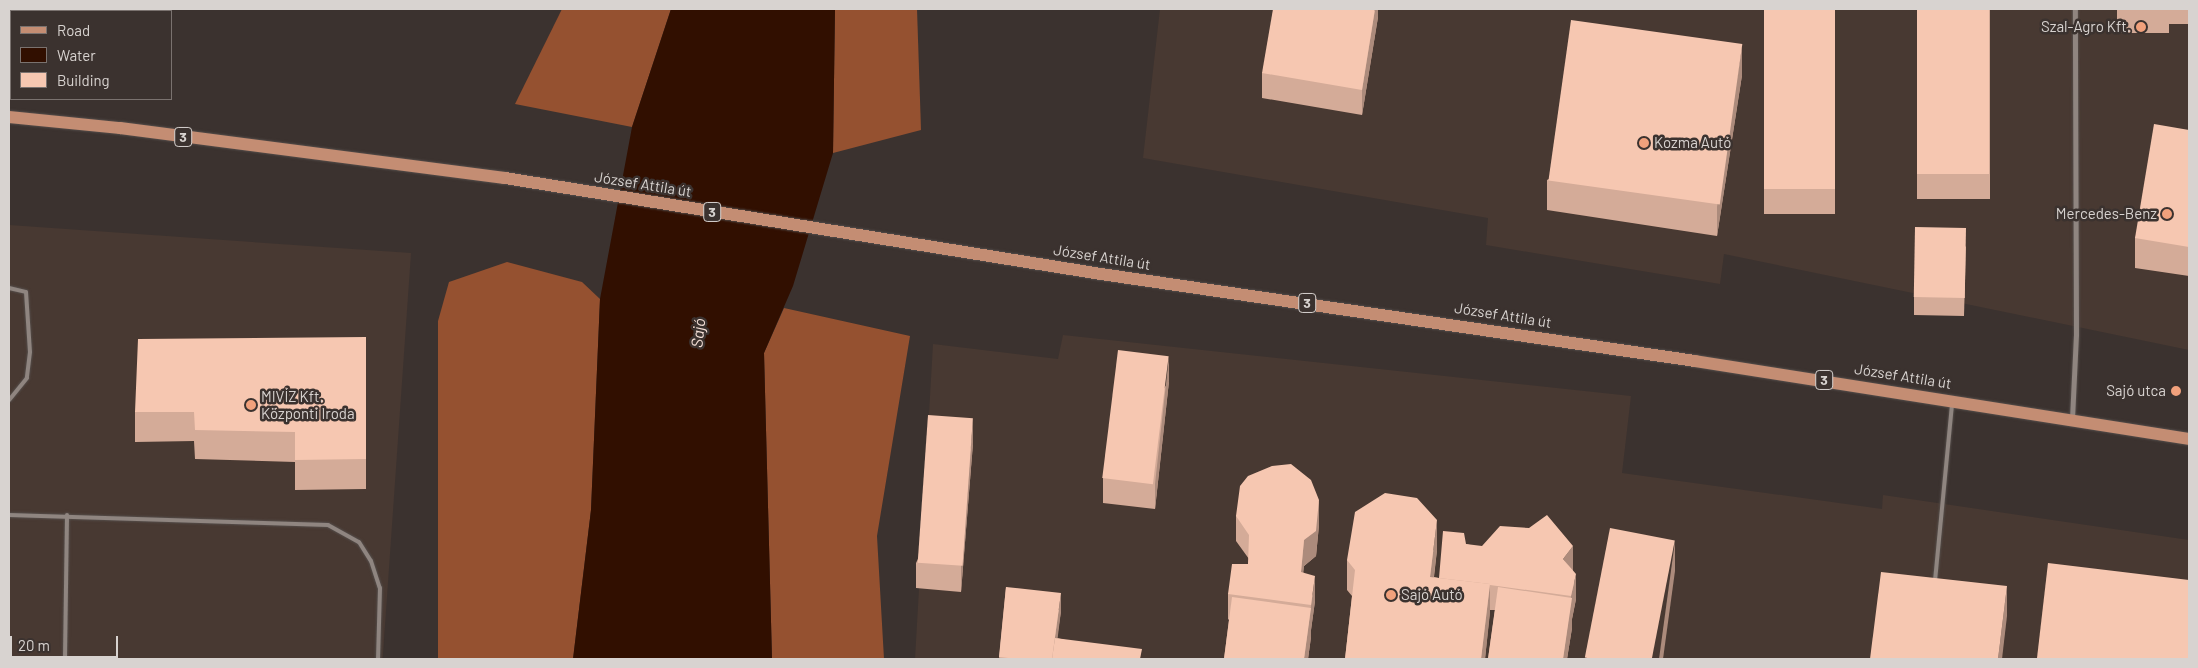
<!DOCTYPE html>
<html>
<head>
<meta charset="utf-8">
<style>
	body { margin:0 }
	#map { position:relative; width:2198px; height:668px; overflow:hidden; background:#3b322f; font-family:Barlow,sans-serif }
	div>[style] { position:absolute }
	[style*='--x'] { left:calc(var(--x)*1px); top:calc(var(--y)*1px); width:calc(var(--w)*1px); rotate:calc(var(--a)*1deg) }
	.built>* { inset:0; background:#483932; transform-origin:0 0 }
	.forest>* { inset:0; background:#955130 }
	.water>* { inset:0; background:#310f00 }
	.roads { filter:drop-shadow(0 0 1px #554e4b) drop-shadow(0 0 1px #554e4b) }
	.lane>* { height:4px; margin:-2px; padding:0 2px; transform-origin:2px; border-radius:2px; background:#8f8580 }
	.street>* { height:5px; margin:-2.5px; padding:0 2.5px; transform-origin:2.5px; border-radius:2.5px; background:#8f8580 }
	.primary>* { height:12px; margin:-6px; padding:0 6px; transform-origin:6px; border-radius:6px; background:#c48d73 }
	.wall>* { inset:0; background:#d4ab98; transform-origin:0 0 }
	.shaded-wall>* { inset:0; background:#ac8b7c }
	.building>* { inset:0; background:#f6c7b1; transform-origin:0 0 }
	.dots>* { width:14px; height:14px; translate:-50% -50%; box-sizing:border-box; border:2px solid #3b322f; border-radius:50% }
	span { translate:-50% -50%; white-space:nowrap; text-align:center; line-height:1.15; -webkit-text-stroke:5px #3b322f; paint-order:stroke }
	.shield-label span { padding:1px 4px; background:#3b322f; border:1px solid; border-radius:4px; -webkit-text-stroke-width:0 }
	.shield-label { font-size:14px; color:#d8d3d0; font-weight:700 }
	.poi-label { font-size:15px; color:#d8d3d0 }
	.right { translate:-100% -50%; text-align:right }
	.left { translate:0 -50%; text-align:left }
	.street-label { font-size:15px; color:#d8d3d0 }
	.water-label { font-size:16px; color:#f4dfd6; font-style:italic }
	.frame { position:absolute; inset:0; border:10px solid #d8d3d0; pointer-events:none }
	.legend { position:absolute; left:10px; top:10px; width:162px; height:90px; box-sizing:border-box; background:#3b322f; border:1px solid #7a726f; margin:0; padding:6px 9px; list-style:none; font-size:15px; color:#d8d3d0 }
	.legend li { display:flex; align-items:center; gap:10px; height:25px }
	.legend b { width:25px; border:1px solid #7a726f }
	.scale { position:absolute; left:10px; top:636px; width:108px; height:22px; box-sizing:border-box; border:2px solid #d8d3d0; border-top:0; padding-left:6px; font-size:15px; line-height:18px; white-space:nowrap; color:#d8d3d0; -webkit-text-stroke:4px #3b322f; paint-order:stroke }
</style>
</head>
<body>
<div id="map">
	<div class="built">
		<div style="clip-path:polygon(1160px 9px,2189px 9px,2189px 350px,1724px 254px,1720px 284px,1486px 245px,1488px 218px,1143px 158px)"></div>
		<div style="left:9px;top:225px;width:403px;height:434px;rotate:4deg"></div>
		<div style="clip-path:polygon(1063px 335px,1631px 396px,1622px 473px,1882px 509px,1883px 495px,2189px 540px,2189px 659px,915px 659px,933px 344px,1058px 359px)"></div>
	</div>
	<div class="forest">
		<div style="clip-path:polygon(562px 9px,671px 9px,632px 127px,515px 104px)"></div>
		<div style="clip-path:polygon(835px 9px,917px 9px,921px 130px,833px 153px)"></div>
		<div style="clip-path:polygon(507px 262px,582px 282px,600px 299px,591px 510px,573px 659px,438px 659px,438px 321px,449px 282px)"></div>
		<div style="clip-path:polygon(784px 308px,910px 336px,877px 536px,884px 659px,772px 659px,764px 353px)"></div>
	</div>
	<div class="water">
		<div style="clip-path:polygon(671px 9px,835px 9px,833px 153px,793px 286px,764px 353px,772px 659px,573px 659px,591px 510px,600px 299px,632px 127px)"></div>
	</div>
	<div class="roads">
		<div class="lane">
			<div style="--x:9;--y:288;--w:17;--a:13"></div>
			<div style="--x:26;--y:292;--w:60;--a:86.2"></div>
			<div style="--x:30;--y:352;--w:26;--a:97"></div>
			<div style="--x:27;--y:378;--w:28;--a:129"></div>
			<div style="--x:9;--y:515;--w:319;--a:1.8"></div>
			<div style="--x:328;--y:525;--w:35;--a:29"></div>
			<div style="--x:359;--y:542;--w:22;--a:58"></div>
			<div style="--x:371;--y:561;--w:28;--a:72"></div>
			<div style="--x:380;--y:588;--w:71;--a:91.6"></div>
			<div style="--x:1935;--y:581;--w:178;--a:-84.5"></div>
			<div style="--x:65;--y:659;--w:144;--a:-89.2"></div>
		</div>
		<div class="street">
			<div style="--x:2072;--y:419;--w:84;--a:-87.3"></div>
			<div style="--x:2076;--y:335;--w:326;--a:-90.2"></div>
		</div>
		<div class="primary">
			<div style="--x:9;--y:117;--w:112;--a:5.7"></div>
			<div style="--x:120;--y:128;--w:388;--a:7.4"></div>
			<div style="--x:505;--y:178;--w:604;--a:9.15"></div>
			<div style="--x:1101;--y:274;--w:600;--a:8.33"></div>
			<div style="--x:1695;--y:361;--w:500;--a:8.97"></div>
		</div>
	</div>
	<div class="wall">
		<div style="clip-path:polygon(1378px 9px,1378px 17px,1362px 115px,1262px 98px,1262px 73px)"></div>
		<div style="left:1764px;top:9px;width:71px;height:205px"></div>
		<div style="left:1917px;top:9px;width:73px;height:190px"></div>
		<div style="clip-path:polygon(2117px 9px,2189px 9px,2189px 24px,2169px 24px,2169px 33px,2117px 33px)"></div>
		<div style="clip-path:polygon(1742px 75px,1717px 236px,1547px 210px,1547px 180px)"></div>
		<div style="clip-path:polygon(2189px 130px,2189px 276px,2135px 268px,2135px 238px)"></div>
		<div style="clip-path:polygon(1966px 246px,1964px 316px,1914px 315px,1914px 297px)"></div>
		<div style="clip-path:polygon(366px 337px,366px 489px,295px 490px,295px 462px,195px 459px,194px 441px,135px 442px,135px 412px)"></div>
		<div style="clip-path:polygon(1169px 381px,1155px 509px,1103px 503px,1103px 478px)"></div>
		<div style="clip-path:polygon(973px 443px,961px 592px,916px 588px,916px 563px)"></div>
		<div style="clip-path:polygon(1236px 516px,1319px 525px,1316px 556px,1304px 566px,1303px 572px,1315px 601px,1311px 630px,1311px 637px,1308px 659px,1224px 659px,1229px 620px,1228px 619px,1228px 594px,1248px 564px,1249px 559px,1236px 541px)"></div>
		<div style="clip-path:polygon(1466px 544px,1573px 571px,1576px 599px,1572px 619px,1572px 628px,1567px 659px,1488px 659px,1495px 610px,1490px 610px,1485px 659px,1345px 659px,1352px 596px,1347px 590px,1347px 560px,1437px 550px,1434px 577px,1439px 578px)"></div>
		<div style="clip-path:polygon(1006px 587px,1061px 611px,1057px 638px,1142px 659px,999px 659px)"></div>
	</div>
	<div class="shaded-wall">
		<div style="clip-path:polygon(1375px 9px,1378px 9px,1378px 17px,1362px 115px,1362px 90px)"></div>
		<div style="clip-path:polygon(1742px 45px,1742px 75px,1717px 236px,1717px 207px)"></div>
		<div style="clip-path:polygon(1169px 356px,1169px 381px,1155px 509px,1155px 484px)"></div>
		<div style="clip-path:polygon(973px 418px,973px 443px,961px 592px,961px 567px)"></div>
		<div style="clip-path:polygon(1319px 500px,1319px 525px,1316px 556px,1304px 566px,1301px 597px,1301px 572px,1304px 540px)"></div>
		<div style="clip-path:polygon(1437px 520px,1437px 550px,1430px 607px,1430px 577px)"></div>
		<div style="clip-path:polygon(1675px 541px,1675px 571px,1663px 659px,1659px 659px)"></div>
		<div style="clip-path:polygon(1573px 546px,1573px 572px,1563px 559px)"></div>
		<div style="clip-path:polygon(1576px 574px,1576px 599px,1572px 619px,1572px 628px,1567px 659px,1563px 659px,1571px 601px,1571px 596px)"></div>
		<div style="clip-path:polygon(1315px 576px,1315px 601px,1311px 630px,1311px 637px,1308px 659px,1304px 659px)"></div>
		<div style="clip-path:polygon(1490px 584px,1490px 613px,1485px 659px,1481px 659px)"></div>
		<div style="clip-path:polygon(2007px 586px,2007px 616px,2002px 659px,1998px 659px)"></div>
		<div style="clip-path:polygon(1061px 593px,1061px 611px,1055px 659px,1052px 659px)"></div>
	</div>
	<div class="building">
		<div style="clip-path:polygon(1273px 9px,1375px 9px,1362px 90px,1262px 73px)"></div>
		<div style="left:1764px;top:9px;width:71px;height:180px"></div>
		<div style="left:1917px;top:9px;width:72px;height:165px"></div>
		<div style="left:1571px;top:20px;width:173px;height:162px;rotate:8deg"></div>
		<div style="clip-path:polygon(2154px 124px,2189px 130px,2189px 247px,2135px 238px)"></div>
		<div style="left:1915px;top:227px;width:51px;height:70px;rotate:1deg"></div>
		<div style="clip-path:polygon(366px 337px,366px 459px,295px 460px,295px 432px,195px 430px,194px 412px,135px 412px,138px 339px)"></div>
		<div style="left:1118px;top:350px;width:51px;height:129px;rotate:7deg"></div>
		<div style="left:928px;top:415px;width:45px;height:148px;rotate:4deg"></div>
		<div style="clip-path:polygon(1291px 464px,1311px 480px,1319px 500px,1316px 531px,1304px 540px,1301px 572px,1315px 576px,1311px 605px,1228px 594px,1232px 564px,1248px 564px,1249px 535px,1236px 516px,1240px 486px,1248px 476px,1272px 466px)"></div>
		<div style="clip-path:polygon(1385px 493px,1417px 498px,1437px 520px,1430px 577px,1490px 584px,1481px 659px,1345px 659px,1355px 570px,1347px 560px,1355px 512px)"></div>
		<div style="clip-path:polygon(1547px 515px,1573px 546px,1563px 559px,1576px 574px,1571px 596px,1490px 585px,1490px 584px,1439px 578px,1443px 531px,1464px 533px,1466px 544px,1482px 546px,1500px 526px,1529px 528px)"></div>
		<div style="left:1610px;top:528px;width:66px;height:132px;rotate:11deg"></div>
		<div style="clip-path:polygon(2048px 563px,2189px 580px,2189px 659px,2049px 659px,2037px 658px)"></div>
		<div style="clip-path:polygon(1881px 572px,2007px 586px,1998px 659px,1870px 659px)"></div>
		<div style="clip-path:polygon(1006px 587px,1061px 593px,1052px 659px,1019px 659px,999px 657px)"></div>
		<div style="clip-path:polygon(1498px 587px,1572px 598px,1563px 659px,1488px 659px)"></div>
		<div style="clip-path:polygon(1232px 597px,1311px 608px,1304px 659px,1224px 659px)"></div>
		<div style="clip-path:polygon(1055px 638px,1142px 649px,1140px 659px,1052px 659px)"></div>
	</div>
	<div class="dots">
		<div style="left:2141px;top:27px;background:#f1a17c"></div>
		<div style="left:1644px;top:143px;background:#f1a17c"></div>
		<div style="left:2167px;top:214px;background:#f1a17c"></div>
		<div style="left:2176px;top:391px;background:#f1a17c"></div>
		<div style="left:251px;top:405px;background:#f1a17c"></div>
		<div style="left:1391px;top:595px;background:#f1a17c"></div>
	</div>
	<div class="shield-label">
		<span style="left:183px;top:137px">3</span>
		<span style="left:712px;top:212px">3</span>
		<span style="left:1307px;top:303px">3</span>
		<span style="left:1824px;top:380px">3</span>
	</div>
	<div class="poi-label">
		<span class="right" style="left:2131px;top:27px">Szal-Agro Kft.</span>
		<span class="left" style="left:1654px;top:143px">Kozma Autó</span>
		<span class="right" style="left:2157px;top:214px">Mercedes-Benz</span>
		<span class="right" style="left:2166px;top:391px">Sajó utca</span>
		<span class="left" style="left:261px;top:405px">MIVÍZ Kft.<br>Központi Iroda</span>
		<span class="left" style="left:1401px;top:595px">Sajó Autó</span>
	</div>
	<div class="street-label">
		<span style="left:643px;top:184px;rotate:9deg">József Attila út</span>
		<span style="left:1102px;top:257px;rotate:9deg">József Attila út</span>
		<span style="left:1503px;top:315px;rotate:9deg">József Attila út</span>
		<span style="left:1903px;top:376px;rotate:9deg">József Attila út</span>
	</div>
	<div class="water-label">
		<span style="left:698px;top:333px;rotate:-84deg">Sajó</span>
	</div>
	<div class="frame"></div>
	<ul class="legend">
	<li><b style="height:6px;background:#c48d73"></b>Road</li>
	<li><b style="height:14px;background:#310f00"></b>Water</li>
	<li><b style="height:14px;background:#f6c7b1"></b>Building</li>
	</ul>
	<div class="scale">20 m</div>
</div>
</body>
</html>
